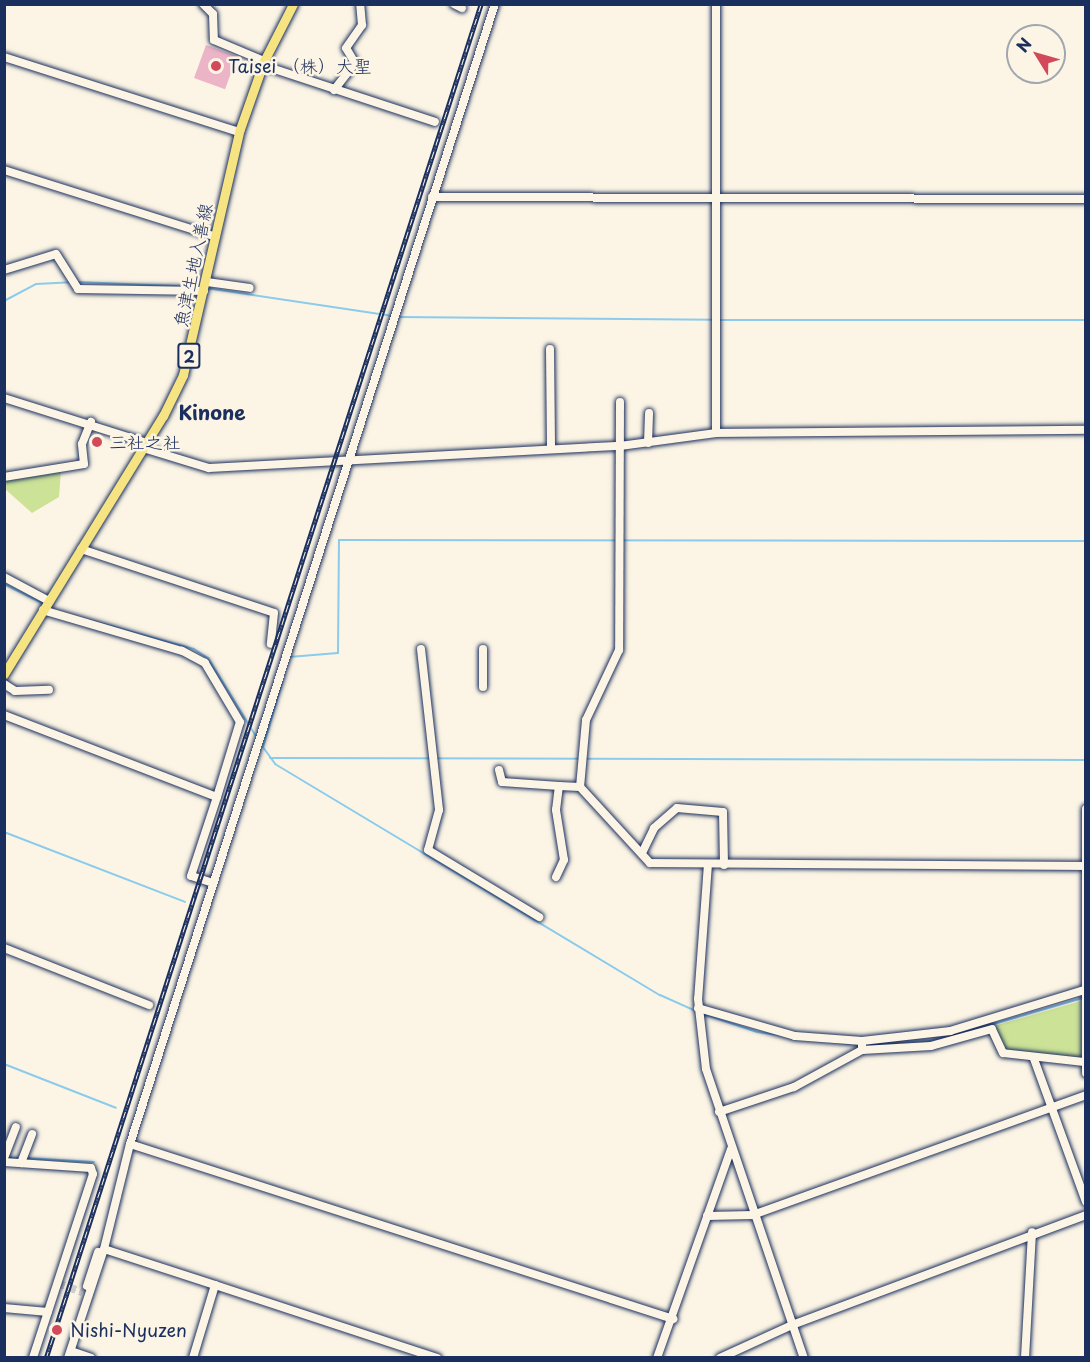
<!DOCTYPE html>
<html>
<head>
<meta charset="utf-8">
<style>
	body { margin:0 }
	#map { position:relative; width:1090px; height:1362px; overflow:hidden; background:#fcf5e5; font-family:"Playpen Sans","Klee One",sans-serif }
	div>[style] { position:absolute }
	[style*='--x'] { left:calc(var(--x)*1px); top:calc(var(--y)*1px); width:calc(var(--w)*1px); rotate:calc(var(--a)*1deg) }
	.green>* { inset:0; background:#cbe297 }
	.stream>* { height:2px; margin:-1px; padding:0 1px; transform-origin:1px; border-radius:1px; background:#8bcbec }
	.building>* { inset:0; background:#ecb4c7; transform-origin:0 0 }
	.minor-tunnel>* { height:8px; margin-top:-4px; transform-origin:0; background:repeating-linear-gradient(90deg,#cfcdca 0 8px,transparent 0 12px) }
	.roads { filter:drop-shadow(0 0 2px #1b2f5e) drop-shadow(0 0 2px #1b2f5e) }
	.minor>* { height:8px; margin:-4px; padding:0 4px; transform-origin:4px; border-radius:4px; background:#fcf5e5 }
	.major>* { height:9px; margin:-4.5px; padding:0 4.5px; transform-origin:4.5px; border-radius:4.5px; background:#f6e381 }
	.rail>* { height:4.5px; margin-top:-2.25px; transform-origin:0; background:repeating-linear-gradient(90deg,#fcf5e5 0 7px,#1b2f5e 0 14px); box-sizing:border-box; border-block:2px solid #1b2f5e }
	.dots>* { width:16px; height:16px; translate:-50% -50%; box-sizing:border-box; border:3px solid #fcf5e5; border-radius:50% }
	span { translate:-50% -50%; white-space:nowrap; text-align:center; line-height:1.15; -webkit-text-stroke:5px #fcf5e5; paint-order:stroke }
	.shield-label span { padding:2px 4px; background:#fcf5e5; border:2px solid; border-radius:4px; -webkit-text-stroke-width:0 }
	.shield-label { font-size:16px; color:#1b2f5e; font-weight:700 }
	.poi-label { font-size:18px; color:#1b2f5e }
	.left { translate:0 -50%; text-align:left }
	.street-label { font-size:18px; color:#1b2f5e }
	.neighbourhood-label { font-size:20px; color:#1b2f5e; font-weight:700 }
	.frame { position:absolute; inset:0; border:6px solid #1b2f5e; pointer-events:none }
	.north { position:absolute; left:1006px; top:24px; width:60px; height:60px; box-sizing:border-box; background:#fcf5e5; border:2px solid #a2a6af; border-radius:50%; rotate:307deg; font-size:16px; font-weight:700; line-height:24px; text-align:center; color:#1b2f5e }
	.north::after { content:''; display:block; margin:auto; width:21px; height:27px; background:#d1495b; clip-path:polygon(50% 0,100% 100%,50% 72%,0 100%) }
</style>
</head>
<body>
<div id="map">
	<div class="green">
		<div style="clip-path:polygon(61px 470px,59px 497px,32px 513px,5px 489px,4px 478px)"></div>
		<div style="clip-path:polygon(1081px 1001px,1081px 1060px,1004px 1051px,994px 1026px)"></div>
	</div>
	<div class="stream">
		<div style="--x:77;--y:282;--w:123;--a:2.3"></div>
		<div style="--x:206;--y:288;--w:189;--a:8.5"></div>
		<div style="--x:4;--y:301;--w:36;--a:-28"></div>
		<div style="--x:36;--y:284;--w:35;--a:-3"></div>
		<div style="--x:398;--y:317;--w:316;--a:0.5"></div>
		<div style="--x:719;--y:320;--w:367;--a:0"></div>
		<div style="--x:4;--y:584;--w:45;--a:26.6"></div>
		<div style="--x:89;--y:620;--w:109;--a:15.4"></div>
		<div style="--x:194;--y:649;--w:17;--a:33"></div>
		<div style="--x:208;--y:658;--w:94;--a:58.5"></div>
		<div style="--x:289;--y:657;--w:49;--a:-4.7"></div>
		<div style="--x:338;--y:653;--w:113;--a:-89.5"></div>
		<div style="--x:339;--y:540;--w:747;--a:0.08"></div>
		<div style="--x:260;--y:743;--w:26;--a:54"></div>
		<div style="--x:275;--y:764;--w:449;--a:31"></div>
		<div style="--x:660;--y:995;--w:42;--a:24.1"></div>
		<div style="--x:263;--y:747;--w:67;--a:-73.5"></div>
		<div style="--x:270;--y:758;--w:816;--a:0.14"></div>
		<div style="--x:4;--y:832;--w:194;--a:21.1"></div>
		<div style="--x:703;--y:1014;--w:57;--a:18.4"></div>
		<div style="--x:757;--y:1032;--w:93;--a:7.4"></div>
		<div style="--x:959;--y:1034;--w:129;--a:-16.2"></div>
		<div style="--x:915;--y:1043;--w:30;--a:-8"></div>
		<div style="--x:864;--y:1045;--w:33;--a:-2"></div>
		<div style="--x:4;--y:1064;--w:120;--a:21.4"></div>
		<div style="--x:7;--y:1158;--w:13;--a:0"></div>
		<div style="--x:25;--y:1158;--w:69;--a:3.3"></div>
	</div>
	<div class="building">
		<div style="left:206px;top:45px;width:33px;height:35px;rotate:20deg"></div>
	</div>
	<div class="minor-tunnel">
		<div style="--x:57;--y:1283;--w:27;--a:20"></div>
	</div>
	<div class="roads">
		<div class="minor">
			<div style="--x:203;--y:4;--w:14;--a:45"></div>
			<div style="--x:213;--y:14;--w:26;--a:88"></div>
			<div style="--x:214;--y:40;--w:54;--a:22.8"></div>
			<div style="--x:454;--y:4;--w:9;--a:27"></div>
			<div style="--x:4;--y:57;--w:247;--a:17.7"></div>
			<div style="--x:262;--y:65;--w:182;--a:18.2"></div>
			<div style="--x:334;--y:90;--w:34;--a:-52"></div>
			<div style="--x:355;--y:63;--w:17;--a:-121"></div>
			<div style="--x:346;--y:48;--w:28;--a:-55"></div>
			<div style="--x:362;--y:25;--w:21;--a:-95"></div>
			<div style="--x:4;--y:170;--w:222;--a:17.5"></div>
			<div style="--x:432;--y:197;--w:654;--a:0.18"></div>
			<div style="--x:4;--y:270;--w:54;--a:-17.1"></div>
			<div style="--x:56;--y:254;--w:41;--a:57.8"></div>
			<div style="--x:78;--y:289;--w:126;--a:0.9"></div>
			<div style="--x:207;--y:282;--w:43;--a:7.9"></div>
			<div style="--x:550;--y:349;--w:100;--a:89.4"></div>
			<div style="--x:4;--y:398;--w:150;--a:17.5"></div>
			<div style="--x:620;--y:402;--w:248;--a:90.2"></div>
			<div style="--x:619;--y:650;--w:77;--a:115.2"></div>
			<div style="--x:586;--y:720;--w:67;--a:95.1"></div>
			<div style="--x:580;--y:787;--w:103;--a:47.4"></div>
			<div style="--x:650;--y:863;--w:436;--a:0.4"></div>
			<div style="--x:716;--y:433;--w:429;--a:-90"></div>
			<div style="--x:648;--y:443;--w:30;--a:-88"></div>
			<div style="--x:143;--y:448;--w:69;--a:16.9"></div>
			<div style="--x:209;--y:468;--w:412;--a:-3.1"></div>
			<div style="--x:620;--y:446;--w:97;--a:-7.7"></div>
			<div style="--x:716;--y:433;--w:370;--a:-0.5"></div>
			<div style="--x:4;--y:477;--w:81;--a:-9.2"></div>
			<div style="--x:84;--y:464;--w:20;--a:-96"></div>
			<div style="--x:82;--y:444;--w:24;--a:-68"></div>
			<div style="--x:81;--y:549;--w:203;--a:18.3"></div>
			<div style="--x:274;--y:613;--w:31;--a:96"></div>
			<div style="--x:4;--y:577;--w:51;--a:28.1"></div>
			<div style="--x:421;--y:649;--w:162;--a:83.6"></div>
			<div style="--x:439;--y:810;--w:41;--a:105.4"></div>
			<div style="--x:428;--y:850;--w:130;--a:31.1"></div>
			<div style="--x:483;--y:649;--w:38;--a:90"></div>
			<div style="--x:4;--y:684;--w:13;--a:32"></div>
			<div style="--x:15;--y:691;--w:34;--a:-2"></div>
			<div style="--x:4;--y:715;--w:228;--a:21.1"></div>
			<div style="--x:217;--y:797;--w:78;--a:-73"></div>
			<div style="--x:240;--y:722;--w:69;--a:-120.7"></div>
			<div style="--x:205;--y:663;--w:26;--a:-152"></div>
			<div style="--x:182;--y:651;--w:145;--a:-163.6"></div>
			<div style="--x:499;--y:770;--w:12;--a:76"></div>
			<div style="--x:502;--y:782;--w:57;--a:4"></div>
			<div style="--x:1086;--y:809;--w:264;--a:90"></div>
			<div style="--x:643;--y:851;--w:25;--a:-64"></div>
			<div style="--x:654;--y:828;--w:30;--a:-41"></div>
			<div style="--x:677;--y:808;--w:46;--a:5"></div>
			<div style="--x:723;--y:812;--w:53;--a:88.9"></div>
			<div style="--x:708;--y:864;--w:135;--a:94.2"></div>
			<div style="--x:698;--y:999;--w:70;--a:83.5"></div>
			<div style="--x:706;--y:1069;--w:305;--a:71.3"></div>
			<div style="--x:556;--y:877;--w:19;--a:-65"></div>
			<div style="--x:564;--y:860;--w:51;--a:-99.1"></div>
			<div style="--x:556;--y:810;--w:24;--a:-83"></div>
			<div style="--x:559;--y:786;--w:21;--a:3"></div>
			<div style="--x:213;--y:883;--w:23;--a:-162"></div>
			<div style="--x:191;--y:876;--w:83;--a:-71.8"></div>
			<div style="--x:4;--y:948;--w:156;--a:21.5"></div>
			<div style="--x:698;--y:1008;--w:101;--a:16.1"></div>
			<div style="--x:795;--y:1036;--w:67;--a:4.3"></div>
			<div style="--x:1034;--y:1059;--w:152;--a:70"></div>
			<div style="--x:1084;--y:1062;--w:81;--a:-173.7"></div>
			<div style="--x:1003;--y:1053;--w:26;--a:-115"></div>
			<div style="--x:992;--y:1029;--w:63;--a:164.4"></div>
			<div style="--x:931;--y:1046;--w:69;--a:176.7"></div>
			<div style="--x:862;--y:1050;--w:9;--a:-90"></div>
			<div style="--x:862;--y:1041;--w:89;--a:-6.5"></div>
			<div style="--x:950;--y:1031;--w:140;--a:-17"></div>
			<div style="--x:719;--y:1112;--w:79;--a:-18.4"></div>
			<div style="--x:794;--y:1087;--w:77;--a:-28.6"></div>
			<div style="--x:130;--y:1144;--w:571;--a:17.86"></div>
			<div style="--x:4;--y:1158;--w:33;--a:-69"></div>
			<div style="--x:4;--y:1162;--w:87;--a:3.9"></div>
			<div style="--x:91;--y:1168;--w:6;--a:72"></div>
			<div style="--x:93;--y:1174;--w:194;--a:108.1"></div>
			<div style="--x:21;--y:1163;--w:31;--a:-69"></div>
			<div style="--x:707;--y:1216;--w:46;--a:-1.2"></div>
			<div style="--x:753;--y:1215;--w:354;--a:-19.8"></div>
			<div style="--x:104;--y:1249;--w:117;--a:18"></div>
			<div style="--x:215;--y:1285;--w:76;--a:106.8"></div>
			<div style="--x:215;--y:1285;--w:234;--a:18.2"></div>
			<div style="--x:87;--y:1286;--w:36;--a:-72"></div>
			<div style="--x:4;--y:1308;--w:44;--a:5.2"></div>
			<div style="--x:71;--y:1351;--w:21;--a:19"></div>
			<div style="--x:68;--y:1358;--w:115;--a:-71.7"></div>
			<div style="--x:104;--y:1249;--w:108;--a:-76.1"></div>
			<div style="--x:130;--y:1144;--w:1197;--a:-72.25"></div>
			<div style="--x:657;--y:1358;--w:222;--a:-70.5"></div>
			<div style="--x:720;--y:1358;--w:79;--a:-24.6"></div>
			<div style="--x:792;--y:1325;--w:314;--a:-20.5"></div>
			<div style="--x:1025;--y:1358;--w:126;--a:-86.8"></div>
		</div>
		<div class="major">
			<div style="--x:4;--y:674;--w:303;--a:-58.4"></div>
			<div style="--x:163;--y:416;--w:46;--a:-64"></div>
			<div style="--x:183;--y:375;--w:253;--a:-77"></div>
			<div style="--x:240;--y:129;--w:72;--a:-70.6"></div>
			<div style="--x:264;--y:61;--w:64;--a:-63"></div>
		</div>
	</div>
	<div class="rail">
		<div style="--x:46;--y:1358;--w:1422;--a:-72.19"></div>
	</div>
	<div class="dots">
		<div style="left:216px;top:66px;background:#d1495b"></div>
		<div style="left:97px;top:442px;background:#d1495b"></div>
		<div style="left:57px;top:1330px;background:#d1495b"></div>
	</div>
	<div class="shield-label">
		<span style="left:189px;top:356px">2</span>
	</div>
	<div class="poi-label">
		<span class="left" style="left:228px;top:66px">Taisei （株）大聖</span>
		<span class="left" style="left:109px;top:442px">三社之社</span>
		<span class="left" style="left:70px;top:1330px">Nishi-Nyuzen</span>
	</div>
	<div class="street-label">
		<span style="left:193px;top:265px;rotate:-78deg">魚津生地入善線</span>
	</div>
	<div class="neighbourhood-label">
		<span style="left:212px;top:412px">Kinone</span>
	</div>
	<div class="frame"></div>
	<div class="north">N</div>
</div>
</body>
</html>
